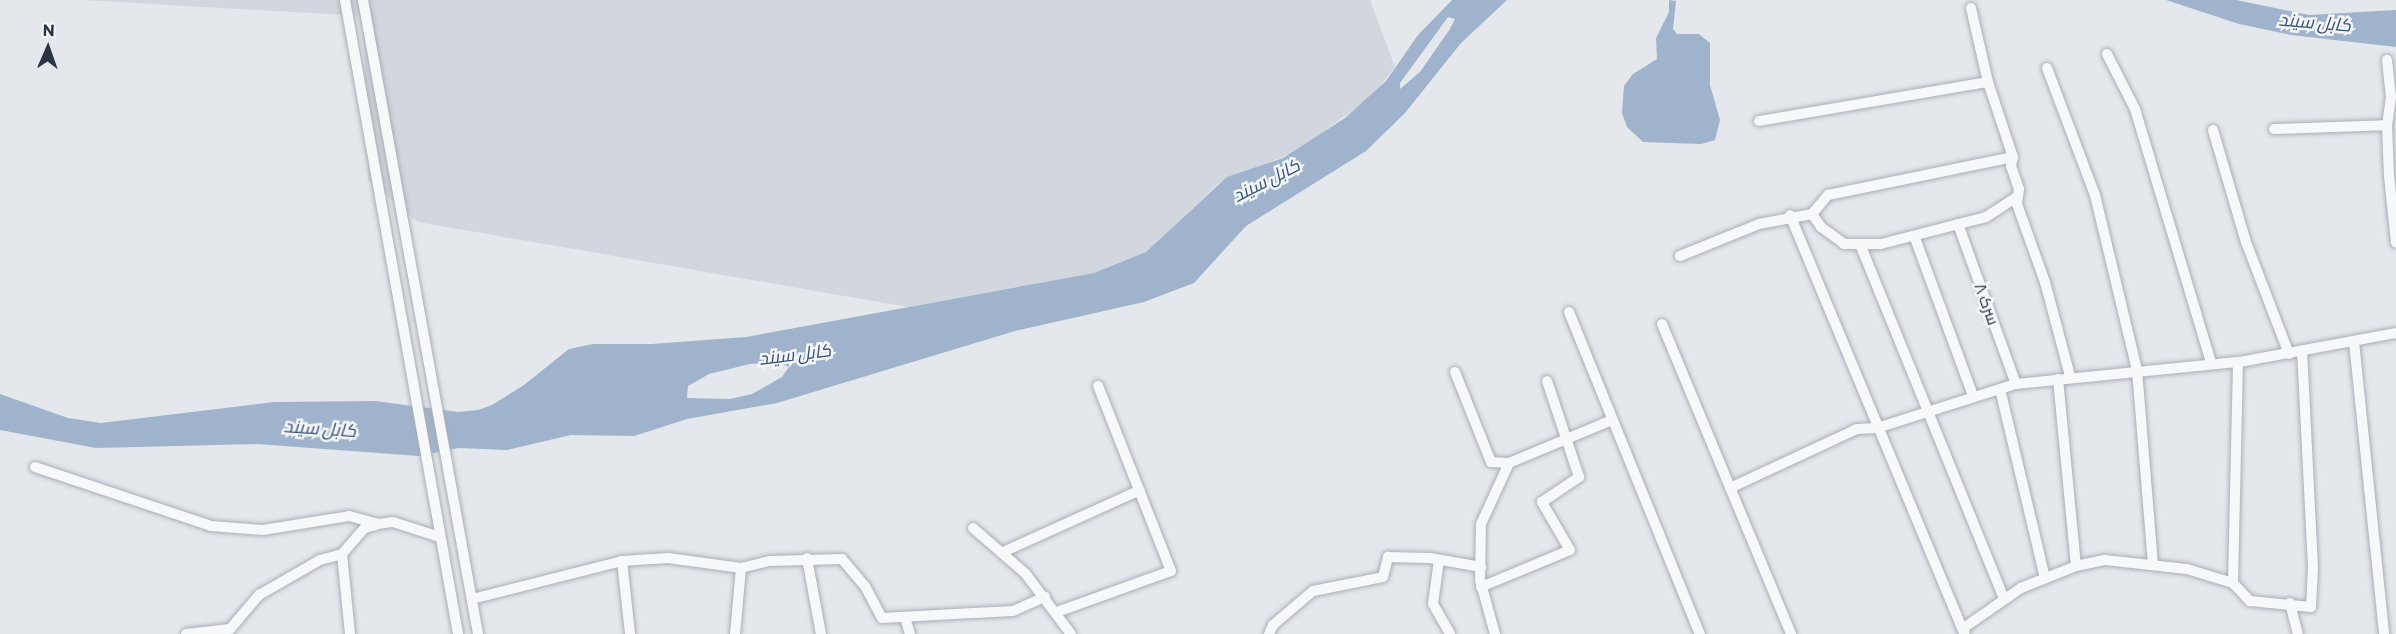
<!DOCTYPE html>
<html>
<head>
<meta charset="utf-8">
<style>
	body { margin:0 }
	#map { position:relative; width:2396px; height:634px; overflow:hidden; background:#e4e7ec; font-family:Commissioner,Cairo,sans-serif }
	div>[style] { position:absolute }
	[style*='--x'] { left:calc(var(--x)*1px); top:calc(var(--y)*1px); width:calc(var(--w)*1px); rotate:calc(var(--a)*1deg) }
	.built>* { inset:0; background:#d2d6de }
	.water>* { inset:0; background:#9fb4cc }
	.roads { filter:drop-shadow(0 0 2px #a9aeb7) drop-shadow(0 0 2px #a9aeb7) }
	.minor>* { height:10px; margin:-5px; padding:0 5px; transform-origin:5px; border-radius:5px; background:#f7f8fa }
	span { translate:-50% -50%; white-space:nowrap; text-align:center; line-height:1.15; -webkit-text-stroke:5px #f4f6f9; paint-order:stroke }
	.street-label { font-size:16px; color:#2b3445 }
	.water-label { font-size:18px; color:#34527a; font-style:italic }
	.north { position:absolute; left:18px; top:18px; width:60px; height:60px; -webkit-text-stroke:4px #f4f6f9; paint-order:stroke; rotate:2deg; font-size:16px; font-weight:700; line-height:24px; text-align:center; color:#2b3445 }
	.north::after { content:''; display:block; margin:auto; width:21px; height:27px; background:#2b3445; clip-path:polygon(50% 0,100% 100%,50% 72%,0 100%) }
</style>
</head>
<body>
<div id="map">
	<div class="built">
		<div style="clip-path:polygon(83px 0,1370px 0,1395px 67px,1371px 97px,1298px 150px,1218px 184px,1146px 252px,1094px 273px,908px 307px,418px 222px,368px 180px,363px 16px)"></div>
	</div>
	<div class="water">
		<div style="clip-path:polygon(evenodd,1452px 0,1507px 0,1461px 43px,1405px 113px,1366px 151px,1246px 226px,1194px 283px,1144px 302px,1015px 331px,777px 403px,687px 419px,634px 436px,571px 435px,507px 450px,458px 448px,419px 456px,257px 444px,96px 448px,0 430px,0 394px,68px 418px,101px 423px,274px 402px,375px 401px,458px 412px,478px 410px,492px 405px,524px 385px,569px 349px,593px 344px,652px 344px,746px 337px,1094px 273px,1146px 252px,1227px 177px,1283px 158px,1345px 118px,1386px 81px,1418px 35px,1452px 0,1448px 17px,1455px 19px,1450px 29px,1420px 72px,1400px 89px,1400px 83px,1448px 17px,1452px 0,778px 362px,789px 367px,782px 377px,752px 394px,730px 399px,687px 398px,688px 386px,709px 374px,750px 364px,778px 362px)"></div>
		<div style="clip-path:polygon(1669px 0,1676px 1px,1673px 29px,1677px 34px,1699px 34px,1710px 43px,1710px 85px,1720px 120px,1715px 140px,1701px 144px,1643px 142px,1627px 127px,1622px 113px,1624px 86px,1633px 74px,1657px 59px,1656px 38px,1669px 12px)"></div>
		<div style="clip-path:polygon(2166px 0,2236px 0,2309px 15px,2396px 10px,2396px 47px,2291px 35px,2239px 24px)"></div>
	</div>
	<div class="roads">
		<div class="minor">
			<div style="--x:345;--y:0;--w:644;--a:79.89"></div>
			<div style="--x:363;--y:0;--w:644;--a:79.72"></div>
			<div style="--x:1971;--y:8;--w:76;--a:77.1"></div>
			<div style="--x:1988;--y:82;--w:79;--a:71.6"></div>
			<div style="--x:2013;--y:157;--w:9;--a:103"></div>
			<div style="--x:2011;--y:166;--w:24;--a:71"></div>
			<div style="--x:2019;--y:189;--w:15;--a:98"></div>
			<div style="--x:2017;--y:204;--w:83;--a:70.3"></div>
			<div style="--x:2045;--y:282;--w:97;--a:75.1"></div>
			<div style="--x:2107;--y:54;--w:62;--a:63"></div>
			<div style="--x:2135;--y:109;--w:265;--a:73.3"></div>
			<div style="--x:2387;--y:60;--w:37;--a:84"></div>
			<div style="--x:2391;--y:97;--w:28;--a:98"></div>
			<div style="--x:2387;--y:125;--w:51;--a:87.8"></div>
			<div style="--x:2389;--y:176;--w:67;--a:84"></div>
			<div style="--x:2047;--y:68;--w:136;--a:69.3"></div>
			<div style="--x:2095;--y:195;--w:180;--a:76.5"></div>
			<div style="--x:2137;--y:370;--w:195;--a:85.3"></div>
			<div style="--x:1759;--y:121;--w:232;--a:-9.7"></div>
			<div style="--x:2274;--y:129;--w:113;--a:-2"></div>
			<div style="--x:2213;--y:130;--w:117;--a:73.6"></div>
			<div style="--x:2246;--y:242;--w:120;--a:69"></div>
			<div style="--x:1812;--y:214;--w:16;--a:55"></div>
			<div style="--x:1821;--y:227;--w:29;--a:36"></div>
			<div style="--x:1844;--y:244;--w:37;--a:0"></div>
			<div style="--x:1881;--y:244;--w:108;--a:-14.4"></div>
			<div style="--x:1986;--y:217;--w:37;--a:-33"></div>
			<div style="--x:1790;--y:215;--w:454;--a:67.4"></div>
			<div style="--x:1958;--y:224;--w:170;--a:70.1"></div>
			<div style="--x:1915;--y:238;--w:168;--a:69.8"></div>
			<div style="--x:1860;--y:244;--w:383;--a:67.9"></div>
			<div style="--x:1680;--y:256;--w:85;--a:-22.1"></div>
			<div style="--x:1759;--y:224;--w:54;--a:-10.7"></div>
			<div style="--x:1812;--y:214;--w:25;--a:-50"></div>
			<div style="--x:1828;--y:195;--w:189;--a:-11.6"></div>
			<div style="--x:1569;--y:312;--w:348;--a:67.9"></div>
			<div style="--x:1662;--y:324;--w:336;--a:67.4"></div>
			<div style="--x:2354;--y:342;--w:294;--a:84.1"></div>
			<div style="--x:1455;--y:372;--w:97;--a:68.2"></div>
			<div style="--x:1491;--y:462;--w:18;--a:3"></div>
			<div style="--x:1509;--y:463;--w:112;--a:-22.7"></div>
			<div style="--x:2058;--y:379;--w:188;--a:84.5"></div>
			<div style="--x:2000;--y:389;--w:194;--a:76.6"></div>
			<div style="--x:35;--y:467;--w:186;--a:18.5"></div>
			<div style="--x:211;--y:526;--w:52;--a:4.4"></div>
			<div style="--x:263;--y:530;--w:87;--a:-9.2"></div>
			<div style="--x:349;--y:516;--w:30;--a:15"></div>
			<div style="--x:378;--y:524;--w:15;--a:-8"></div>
			<div style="--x:393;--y:522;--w:49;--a:17.7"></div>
			<div style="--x:1730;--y:488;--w:140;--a:-24.9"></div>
			<div style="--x:1857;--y:429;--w:20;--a:-3"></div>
			<div style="--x:1877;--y:428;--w:146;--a:-17.6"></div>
			<div style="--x:2016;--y:384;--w:230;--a:-5.7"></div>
			<div style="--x:2245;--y:361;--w:154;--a:-10.5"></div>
			<div style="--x:973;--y:528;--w:69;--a:40.9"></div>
			<div style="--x:1025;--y:573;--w:76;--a:53"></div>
			<div style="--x:1003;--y:552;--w:150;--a:-24.3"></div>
			<div style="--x:342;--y:554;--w:80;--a:84.3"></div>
			<div style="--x:807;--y:558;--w:77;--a:79.6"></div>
			<div style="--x:1439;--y:560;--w:44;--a:97.8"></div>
			<div style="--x:1433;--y:604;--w:34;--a:60"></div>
			<div style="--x:622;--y:561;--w:73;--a:83.7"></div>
			<div style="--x:2233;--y:583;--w:221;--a:-88.7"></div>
			<div style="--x:1481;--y:587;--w:96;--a:-22.6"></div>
			<div style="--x:1570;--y:550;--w:56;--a:-120.3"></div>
			<div style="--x:1542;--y:502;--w:45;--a:-34"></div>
			<div style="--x:1579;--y:477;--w:101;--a:-108.4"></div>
			<div style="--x:472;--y:599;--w:155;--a:-14.2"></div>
			<div style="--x:622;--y:561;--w:46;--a:-3.7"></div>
			<div style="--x:668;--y:558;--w:74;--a:7.8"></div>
			<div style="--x:741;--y:568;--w:30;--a:-14"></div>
			<div style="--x:770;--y:561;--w:72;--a:-1.6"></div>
			<div style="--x:842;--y:559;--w:35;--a:50"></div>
			<div style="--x:865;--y:586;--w:36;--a:62"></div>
			<div style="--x:882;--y:618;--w:131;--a:-3.1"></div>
			<div style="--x:1013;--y:611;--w:35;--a:-24"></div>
			<div style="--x:2290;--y:603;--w:32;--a:76"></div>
			<div style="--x:1057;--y:612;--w:121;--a:-19.8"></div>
			<div style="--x:1171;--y:571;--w:199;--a:-111.5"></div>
			<div style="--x:905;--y:617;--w:18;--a:74"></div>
			<div style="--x:186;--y:634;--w:44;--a:-6.5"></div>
			<div style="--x:230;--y:629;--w:45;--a:-49.5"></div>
			<div style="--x:259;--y:595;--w:70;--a:-29.8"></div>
			<div style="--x:320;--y:560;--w:23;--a:-15"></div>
			<div style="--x:342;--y:554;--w:35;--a:-49"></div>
			<div style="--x:365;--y:528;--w:11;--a:-15"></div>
			<div style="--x:735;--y:634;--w:66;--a:-84.8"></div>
			<div style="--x:1269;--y:634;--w:10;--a:-66"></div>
			<div style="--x:1273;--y:625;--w:52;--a:-40.4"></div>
			<div style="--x:1313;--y:591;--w:71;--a:-11.3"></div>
			<div style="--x:1383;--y:577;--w:21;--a:-76"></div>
			<div style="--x:1388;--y:557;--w:42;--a:1.4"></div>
			<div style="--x:1430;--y:558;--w:52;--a:10"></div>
			<div style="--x:1495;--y:634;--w:56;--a:-105.5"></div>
			<div style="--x:1480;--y:580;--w:56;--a:-89"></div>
			<div style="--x:1481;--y:524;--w:67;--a:-65.3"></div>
			<div style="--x:1964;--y:634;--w:7;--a:-82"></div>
			<div style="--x:1965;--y:627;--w:68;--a:-34.9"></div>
			<div style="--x:2021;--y:588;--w:59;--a:-21.8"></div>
			<div style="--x:2076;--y:566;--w:30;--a:-12"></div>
			<div style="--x:2105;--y:560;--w:82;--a:6.3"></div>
			<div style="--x:2187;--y:569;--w:48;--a:16.9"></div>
			<div style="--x:2233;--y:583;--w:25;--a:47"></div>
			<div style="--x:2250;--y:601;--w:61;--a:5.6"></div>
			<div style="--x:2311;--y:607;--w:40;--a:-87.1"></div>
			<div style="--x:2313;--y:567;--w:214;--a:-92.9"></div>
		</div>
	</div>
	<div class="street-label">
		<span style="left:1987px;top:304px;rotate:70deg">سرک ۸</span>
	</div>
	<div class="water-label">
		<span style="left:2315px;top:22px;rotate:5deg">کابل سيند</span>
		<span style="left:1266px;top:180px;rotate:-27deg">کابل سيند</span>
		<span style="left:795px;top:354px;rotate:-7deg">کابل سيند</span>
		<span style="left:320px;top:428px;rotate:4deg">کابل سيند</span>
	</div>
	<div class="north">N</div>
</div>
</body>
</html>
